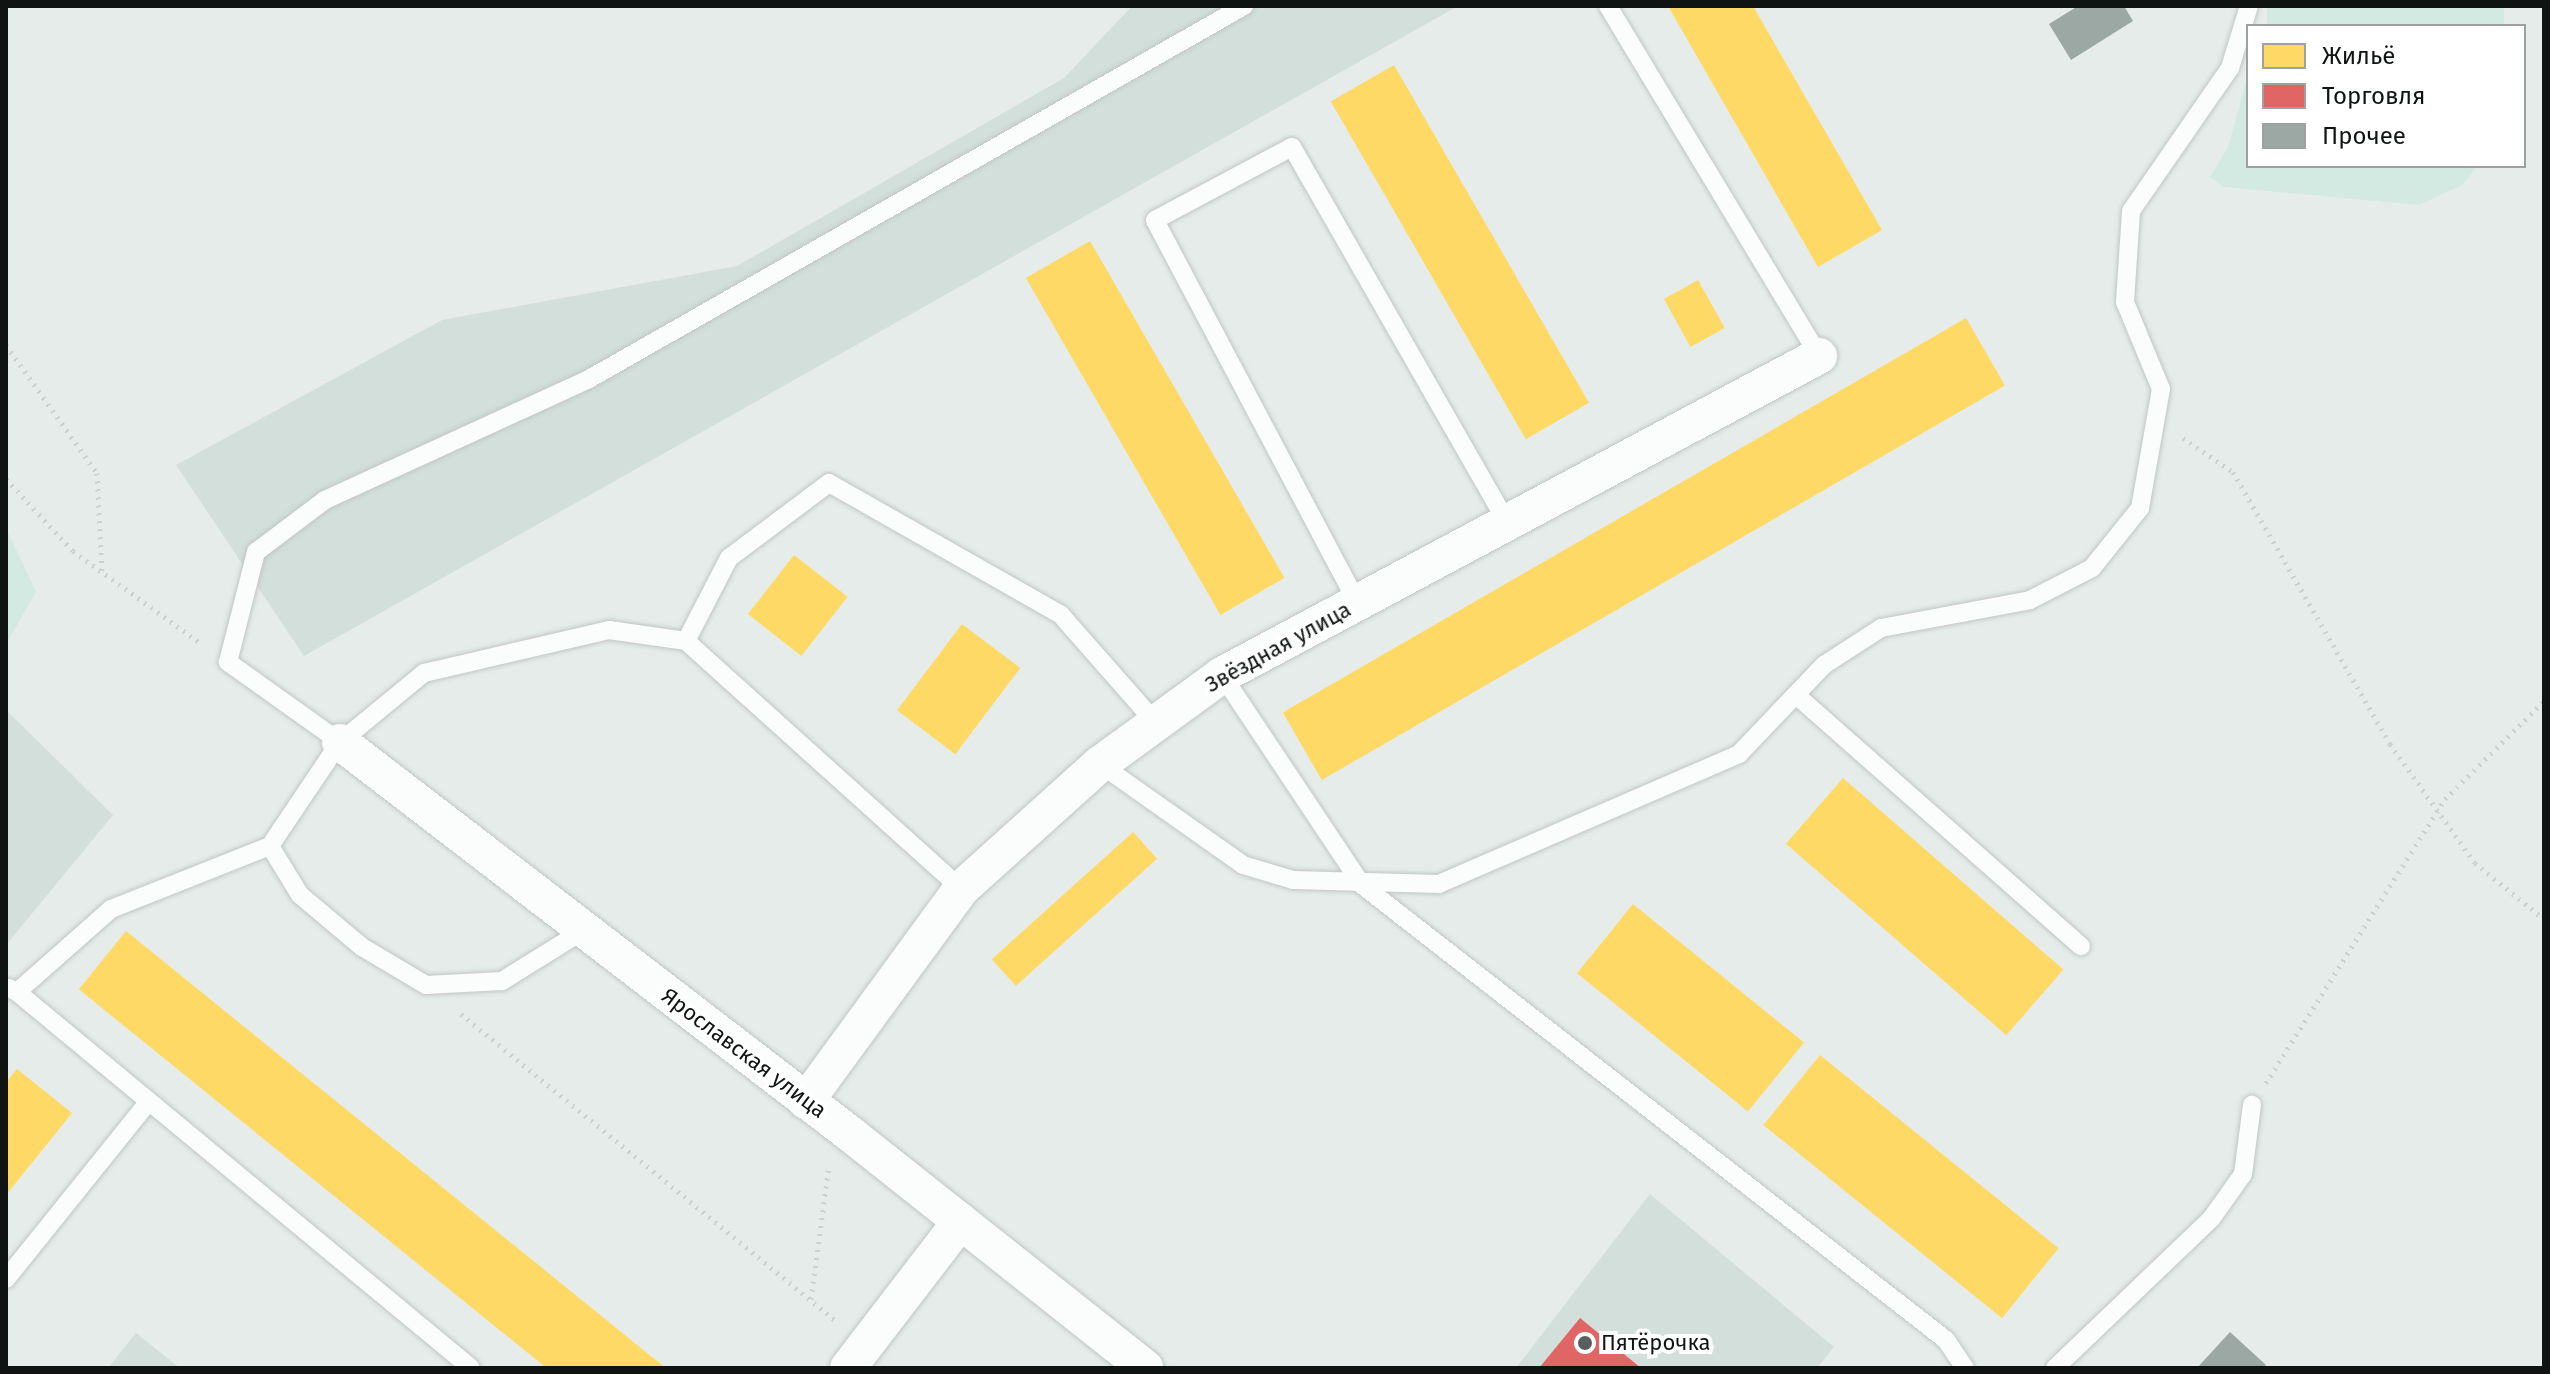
<!DOCTYPE html>
<html>
<head>
<meta charset="utf-8">
<style>
	body { margin:0 }
	#map { position:relative; width:2550px; height:1374px; overflow:hidden; background:#e6ecea; font-family:"Fira Sans",sans-serif }
	div>[style] { position:absolute }
	[style*='--x'] { left:calc(var(--x)*1px); top:calc(var(--y)*1px); width:calc(var(--w)*1px); rotate:calc(var(--a)*1deg) }
	.built>* { inset:0; background:#d2dfdb }
	.green>* { inset:0; background:#d2eae1; transform-origin:0 0 }
	.homes>* { inset:0; background:#ffd966; transform-origin:0 0 }
	.shops>* { inset:0; background:#e06666 }
	.building>* { inset:0; background:#9ca8a4 }
	.path>* { height:5px; margin-top:-2.5px; transform-origin:0; background:repeating-linear-gradient(90deg,#ced0d0 0 2px,transparent 0 8px) }
	.roads { filter:drop-shadow(0 0 2px #c1c6c4) drop-shadow(0 0 2px #c1c6c4) }
	.lane>* { height:18px; margin:-9px; padding:0 9px; transform-origin:9px; border-radius:9px; background:#fbfcfc }
	.street>* { height:36px; margin:-18px; padding:0 18px; transform-origin:18px; border-radius:18px; background:#fbfcfc }
	.dots>* { width:22px; height:22px; translate:-50% -50%; box-sizing:border-box; border:4px solid #fff; border-radius:50% }
	span { translate:-50% -50%; white-space:nowrap; text-align:center; line-height:1.15; -webkit-text-stroke:8px #fff; paint-order:stroke }
	.street-label { font-size:22px; color:#0f1312 }
	.poi-label { font-size:22px; color:#0f1312 }
	.left { translate:0 -50%; text-align:left }
	.frame { position:absolute; inset:0; border:8px solid #0f1312; pointer-events:none }
	.legend { position:absolute; left:2246px; top:24px; width:280px; height:144px; box-sizing:border-box; background:#fff; border:2px solid #9fa1a0; margin:0; padding:10px 14px; list-style:none; font-size:24px; color:#0f1312 }
	.legend li { display:flex; align-items:center; gap:16px; height:40px }
	.legend b { width:40px; border:2px solid #9fa1a0 }
</style>
</head>
<body>
<div id="map">
	<div class="built">
		<div style="clip-path:polygon(1132px 6px,1458px 6px,304px 656px,176px 465px,442px 320px,737px 266px,1064px 78px)"></div>
		<div style="clip-path:polygon(6px 710px,113px 815px,6px 945px)"></div>
		<div style="clip-path:polygon(1650px 1194px,1834px 1347px,1817px 1368px,1516px 1368px)"></div>
		<div style="clip-path:polygon(136px 1333px,180px 1368px,108px 1368px)"></div>
	</div>
	<div class="green">
		<div style="left:2267px;top:6px;width:237px;height:21px"></div>
		<div style="clip-path:polygon(2248px 75px,2248px 166px,2478px 166px,2462px 185px,2419px 205px,2224px 187px,2210px 177px,2228px 147px)"></div>
		<div style="clip-path:polygon(6px 528px,36px 592px,6px 644px)"></div>
	</div>
	<div class="homes">
		<div style="clip-path:polygon(1668px 6px,1753px 6px,1882px 230px,1818px 267px)"></div>
		<div style="left:1394px;top:65px;width:390px;height:73px;rotate:60deg"></div>
		<div style="left:1090px;top:241px;width:389px;height:74px;rotate:60deg"></div>
		<div style="left:1698px;top:280px;width:55px;height:39px;rotate:61deg"></div>
		<div style="left:1966px;top:318px;width:78px;height:789px;rotate:60deg"></div>
		<div style="left:794px;top:555px;width:68px;height:75px;rotate:38deg"></div>
		<div style="left:962px;top:624px;width:73px;height:108px;rotate:37deg"></div>
		<div style="left:1843px;top:778px;width:292px;height:87px;rotate:41deg"></div>
		<div style="left:1133px;top:832px;width:36px;height:190px;rotate:48deg"></div>
		<div style="left:1633px;top:904px;width:220px;height:89px;rotate:39deg"></div>
		<div style="left:126px;top:931px;width:692px;height:75px;rotate:39deg"></div>
		<div style="left:1820px;top:1055px;width:307px;height:90px;rotate:39deg"></div>
		<div style="clip-path:polygon(17px 1069px,72px 1113px,6px 1195px,6px 1082px)"></div>
	</div>
	<div class="shops">
		<div style="clip-path:polygon(1580px 1318px,1641px 1368px,1539px 1368px)"></div>
	</div>
	<div class="building">
		<div style="clip-path:polygon(2078px 6px,2124px 6px,2133px 21px,2071px 60px,2049px 24px)"></div>
		<div style="clip-path:polygon(2230px 1332px,2266px 1365px,2263px 1368px,2197px 1368px)"></div>
	</div>
	<div class="path">
		<div style="--x:6;--y:345;--w:157;--a:54.6"></div>
		<div style="--x:97;--y:473;--w:98;--a:87.1"></div>
		<div style="--x:2183;--y:438;--w:60;--a:34.2"></div>
		<div style="--x:2233;--y:472;--w:314;--a:60"></div>
		<div style="--x:2390;--y:744;--w:146;--a:54.5"></div>
		<div style="--x:2475;--y:863;--w:89;--a:39.1"></div>
		<div style="--x:6;--y:479;--w:98;--a:47.1"></div>
		<div style="--x:73;--y:551;--w:160;--a:35.9"></div>
		<div style="--x:461;--y:1014;--w:486;--a:39.3"></div>
		<div style="--x:2266;--y:1083;--w:336;--a:-57.8"></div>
		<div style="--x:2445;--y:799;--w:139;--a:-44.7"></div>
		<div style="--x:811;--y:1299;--w:134;--a:-82.3"></div>
	</div>
	<div class="roads">
		<div class="lane">
			<div style="--x:1608;--y:6;--w:409;--a:58.9"></div>
			<div style="--x:1357;--y:602;--w:432;--a:-117.9"></div>
			<div style="--x:1155;--y:220;--w:155;--a:-28.1"></div>
			<div style="--x:1292;--y:147;--w:432;--a:60.2"></div>
			<div style="--x:686;--y:641;--w:93;--a:-62.6"></div>
			<div style="--x:729;--y:558;--w:125;--a:-36.9"></div>
			<div style="--x:829;--y:483;--w:267;--a:29.6"></div>
			<div style="--x:1061;--y:615;--w:144;--a:48.7"></div>
			<div style="--x:1222;--y:675;--w:252;--a:56.3"></div>
			<div style="--x:1362;--y:885;--w:740;--a:37.92"></div>
			<div style="--x:1946;--y:1340;--w:34;--a:56"></div>
			<div style="--x:1796;--y:695;--w:380;--a:41.4"></div>
			<div style="--x:340;--y:742;--w:138;--a:-144.5"></div>
			<div style="--x:228;--y:662;--w:114;--a:-75.7"></div>
			<div style="--x:256;--y:552;--w:86;--a:-37"></div>
			<div style="--x:325;--y:500;--w:290;--a:-24.6"></div>
			<div style="--x:589;--y:379;--w:754;--a:-29.66"></div>
			<div style="--x:1100;--y:764;--w:175;--a:35.2"></div>
			<div style="--x:1243;--y:865;--w:52;--a:16.7"></div>
			<div style="--x:1293;--y:880;--w:146;--a:1.6"></div>
			<div style="--x:1439;--y:884;--w:327;--a:-23.4"></div>
			<div style="--x:1739;--y:754;--w:123;--a:-46.3"></div>
			<div style="--x:1824;--y:665;--w:68;--a:-33"></div>
			<div style="--x:1881;--y:628;--w:152;--a:-10.6"></div>
			<div style="--x:2030;--y:600;--w:70;--a:-27.3"></div>
			<div style="--x:2092;--y:568;--w:77;--a:-51.3"></div>
			<div style="--x:2140;--y:508;--w:121;--a:-80"></div>
			<div style="--x:2161;--y:389;--w:94;--a:-112.5"></div>
			<div style="--x:2125;--y:302;--w:91;--a:-86.2"></div>
			<div style="--x:2131;--y:211;--w:174;--a:-55.3"></div>
			<div style="--x:2230;--y:68;--w:65;--a:-73"></div>
			<div style="--x:584;--y:930;--w:97;--a:148.1"></div>
			<div style="--x:502;--y:981;--w:76;--a:177"></div>
			<div style="--x:426;--y:985;--w:74;--a:-149.3"></div>
			<div style="--x:362;--y:947;--w:81;--a:-140"></div>
			<div style="--x:300;--y:895;--w:57;--a:-121.5"></div>
			<div style="--x:270;--y:846;--w:125;--a:-56.1"></div>
			<div style="--x:340;--y:742;--w:109;--a:-39.4"></div>
			<div style="--x:424;--y:673;--w:190;--a:-13.1"></div>
			<div style="--x:609;--y:630;--w:78;--a:8.1"></div>
			<div style="--x:686;--y:641;--w:370;--a:42"></div>
			<div style="--x:9;--y:988;--w:9;--a:27"></div>
			<div style="--x:17;--y:992;--w:125;--a:-41.4"></div>
			<div style="--x:111;--y:909;--w:171;--a:-21.6"></div>
			<div style="--x:17;--y:992;--w:589;--a:39.63"></div>
			<div style="--x:6;--y:1279;--w:228;--a:-51.2"></div>
			<div style="--x:2055;--y:1368;--w:216;--a:-43.7"></div>
			<div style="--x:2211;--y:1219;--w:55;--a:-54.6"></div>
			<div style="--x:2243;--y:1174;--w:70;--a:-82.6"></div>
		</div>
		<div class="street">
			<div style="--x:340;--y:742;--w:642;--a:37.53"></div>
			<div style="--x:849;--y:1133;--w:378;--a:38.4"></div>
			<div style="--x:806;--y:1101;--w:263;--a:-53.8"></div>
			<div style="--x:961;--y:889;--w:187;--a:-42"></div>
			<div style="--x:1100;--y:764;--w:151;--a:-36.1"></div>
			<div style="--x:1222;--y:675;--w:677;--a:-28.12"></div>
			<div style="--x:848;--y:1368;--w:185;--a:-52.5"></div>
		</div>
	</div>
	<div class="dots">
		<div style="left:1585px;top:1343px;background:#5a5f5e"></div>
	</div>
	<div class="street-label">
		<span style="left:1278px;top:647px;rotate:-29deg">Звёздная улица</span>
		<span style="left:744px;top:1053px;rotate:37deg">Ярославская улица</span>
	</div>
	<div class="poi-label">
		<span class="left" style="left:1601px;top:1343px">Пятёрочка</span>
	</div>
	<div class="frame"></div>
	<ul class="legend">
	<li><b style="height:22px;background:#ffd966"></b>Жильё</li>
	<li><b style="height:22px;background:#e06666"></b>Торговля</li>
	<li><b style="height:22px;background:#9ca8a4"></b>Прочее</li>
	</ul>
</div>
</body>
</html>
